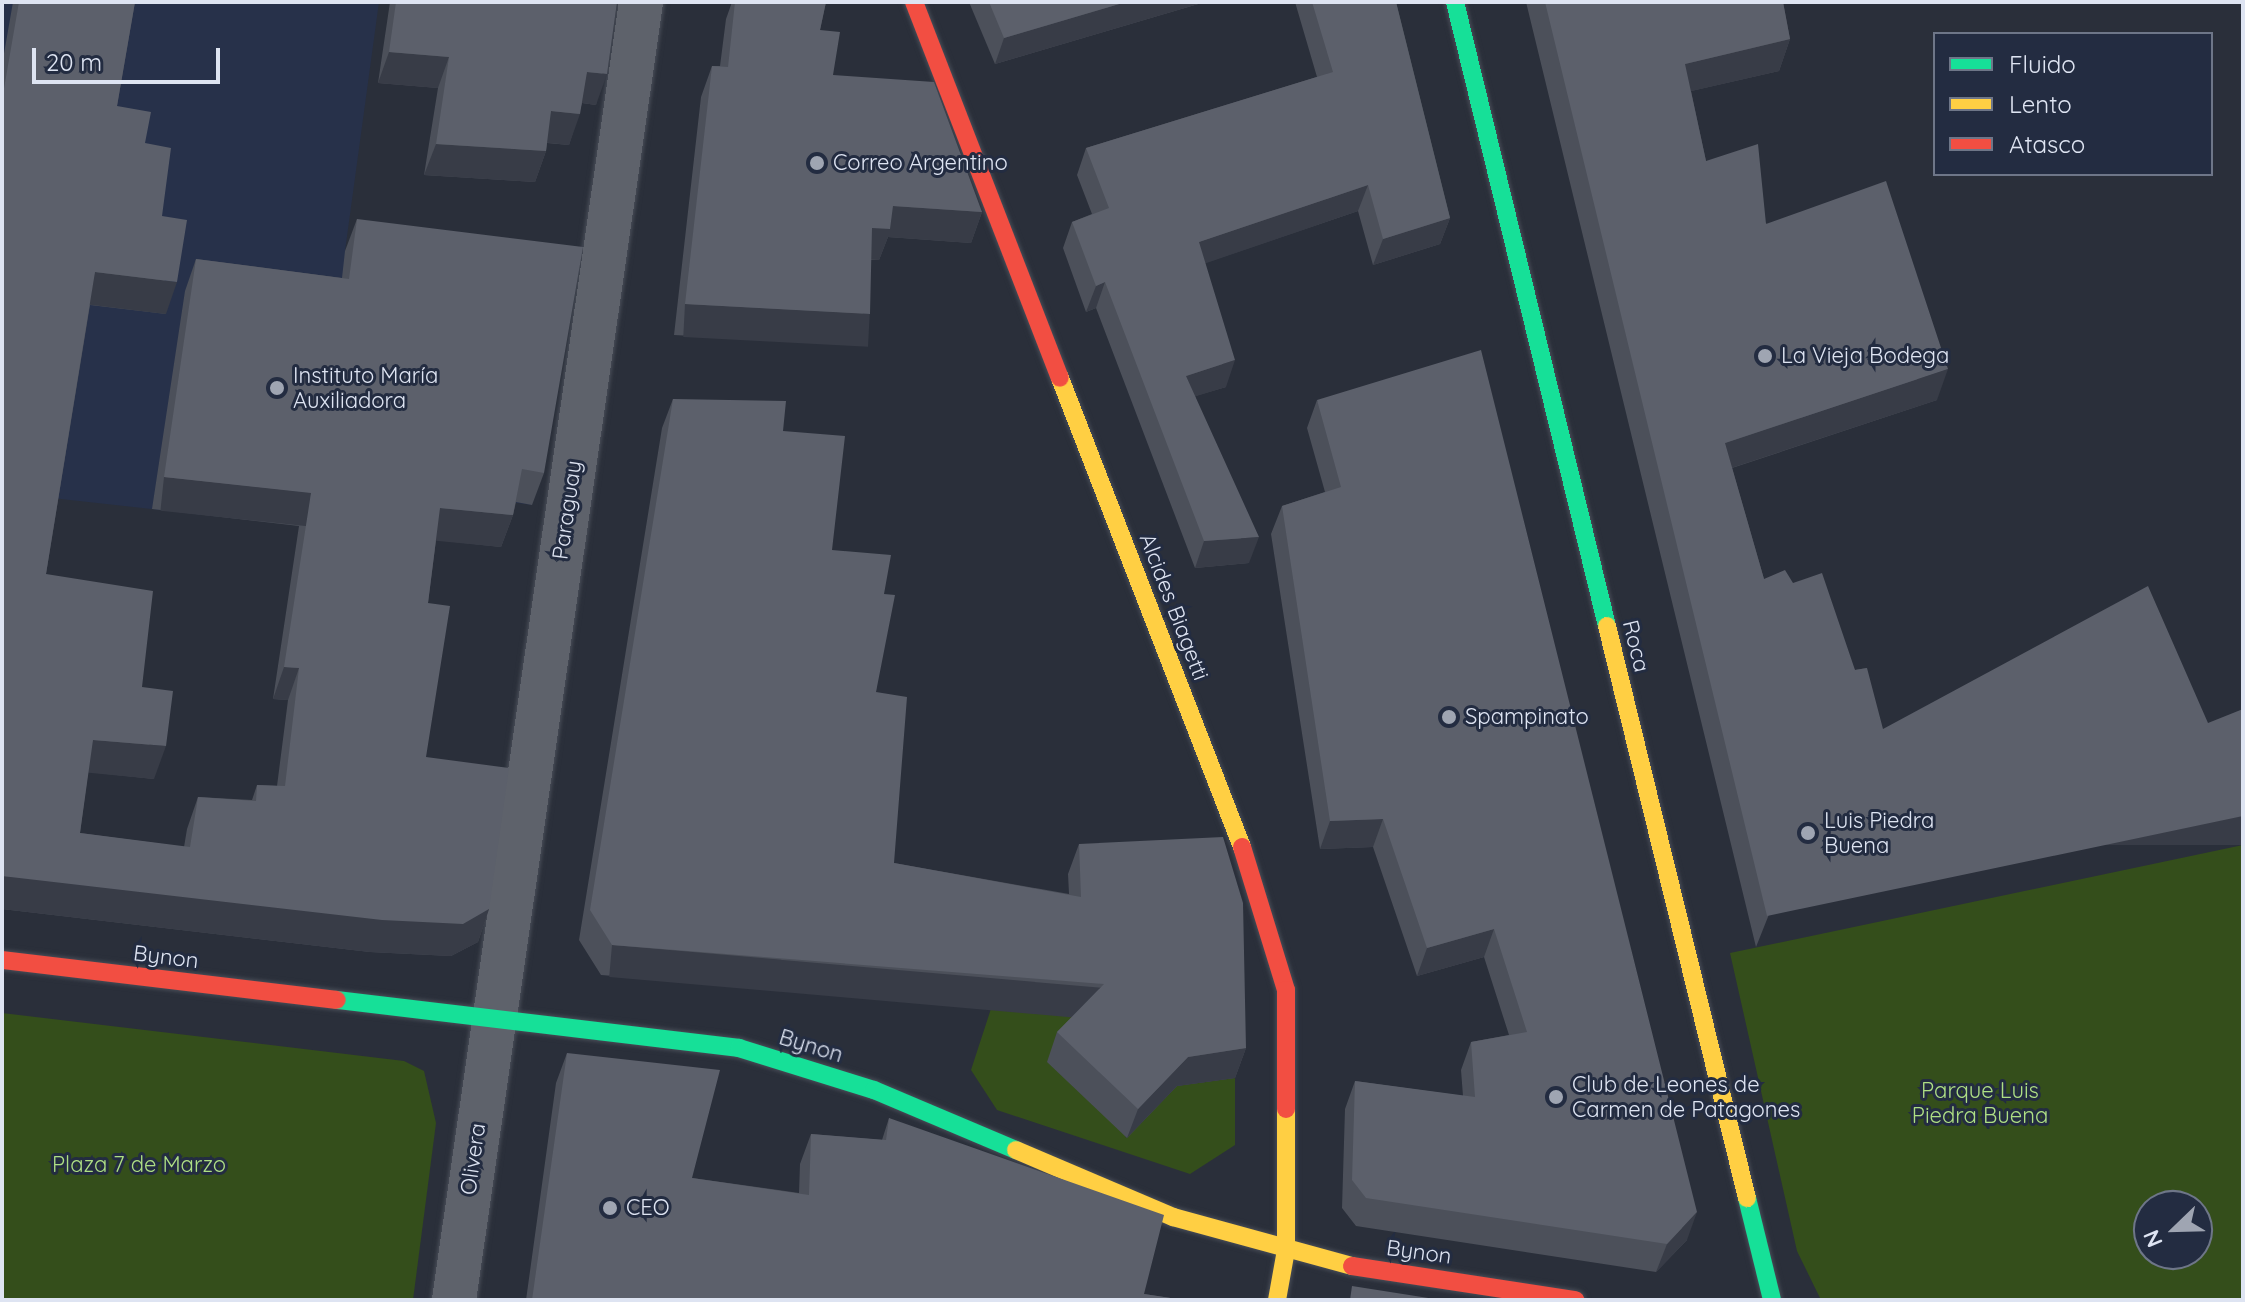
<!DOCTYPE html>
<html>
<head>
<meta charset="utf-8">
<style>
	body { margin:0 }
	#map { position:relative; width:2245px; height:1302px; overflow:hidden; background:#2a2f3a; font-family:Quicksand,sans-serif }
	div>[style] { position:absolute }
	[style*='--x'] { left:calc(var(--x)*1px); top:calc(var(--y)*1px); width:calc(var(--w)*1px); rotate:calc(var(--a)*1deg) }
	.built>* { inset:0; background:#27314a }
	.green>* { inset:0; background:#344e1b }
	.roads { filter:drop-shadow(0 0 2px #484d57) drop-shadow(0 0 2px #484d57) }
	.street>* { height:44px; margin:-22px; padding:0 22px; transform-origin:22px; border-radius:22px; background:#5e626b }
	.fast>* { height:18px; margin:-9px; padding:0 9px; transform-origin:9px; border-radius:9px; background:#16e098 }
	.slow>* { height:18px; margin:-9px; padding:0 9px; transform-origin:9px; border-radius:9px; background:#ffcf43 }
	.jam>* { height:18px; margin:-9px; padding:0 9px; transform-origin:9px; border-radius:9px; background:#f24e42 }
	.wall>* { inset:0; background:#4c505a }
	.shaded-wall>* { inset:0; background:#383c47; transform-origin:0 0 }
	.building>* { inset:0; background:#5c606b }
	.dots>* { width:22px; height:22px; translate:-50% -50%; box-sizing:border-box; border:4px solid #232c41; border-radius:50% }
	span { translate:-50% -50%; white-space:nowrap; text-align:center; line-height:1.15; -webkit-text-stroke:6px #232c41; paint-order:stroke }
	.poi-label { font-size:22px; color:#dee4f2 }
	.left { translate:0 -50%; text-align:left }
	.street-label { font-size:22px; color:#dee4f2 }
	.park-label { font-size:22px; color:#aedf84 }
	.frame { position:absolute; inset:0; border:4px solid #dee4f2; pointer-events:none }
	.legend { position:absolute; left:1933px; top:32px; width:280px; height:144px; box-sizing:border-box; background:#232c41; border:2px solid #6e7688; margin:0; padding:10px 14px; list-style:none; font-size:24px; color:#dee4f2 }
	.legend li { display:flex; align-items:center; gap:16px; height:40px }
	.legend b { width:40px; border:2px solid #6e7688 }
	.north { position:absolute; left:2133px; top:1190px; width:80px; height:80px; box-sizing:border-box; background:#232c41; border:2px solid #6e7688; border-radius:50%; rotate:247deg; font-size:22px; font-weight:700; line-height:32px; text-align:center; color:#dee4f2 }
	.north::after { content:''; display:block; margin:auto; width:28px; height:36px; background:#9fa5b2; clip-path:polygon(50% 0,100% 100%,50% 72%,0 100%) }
	.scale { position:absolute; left:32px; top:48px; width:188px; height:36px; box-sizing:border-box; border:4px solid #dee4f2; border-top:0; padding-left:10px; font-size:24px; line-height:28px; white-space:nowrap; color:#dee4f2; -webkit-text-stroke:6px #232c41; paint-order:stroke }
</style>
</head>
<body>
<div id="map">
	<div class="built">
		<div style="clip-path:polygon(2px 2px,379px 2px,345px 251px,572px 279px,532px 505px,510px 502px,368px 533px,52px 498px,2px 560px)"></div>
	</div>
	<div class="green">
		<div style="clip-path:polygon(evenodd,2243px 845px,2243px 1300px,1821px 1300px,1797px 1251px,1730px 953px,2243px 845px,2149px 1206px,2197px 1206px,2197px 1254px,2149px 1254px,2149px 1206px)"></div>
		<div style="clip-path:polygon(1002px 975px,1087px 1020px,1126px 1138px,1177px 1086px,1235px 1078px,1235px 1145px,1190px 1174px,997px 1110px,971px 1070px)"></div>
		<div style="clip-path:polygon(2px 1013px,404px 1061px,424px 1071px,436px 1123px,413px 1300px,2px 1300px)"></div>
	</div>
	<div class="roads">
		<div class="street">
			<div style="--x:454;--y:1300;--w:1311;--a:-81.8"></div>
		</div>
		<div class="fast">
			<div style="--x:1455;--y:2;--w:642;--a:76.31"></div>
			<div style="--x:337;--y:1000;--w:405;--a:6.8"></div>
			<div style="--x:739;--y:1048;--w:141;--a:17.3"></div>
			<div style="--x:874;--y:1090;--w:154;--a:22.9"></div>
			<div style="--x:1747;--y:1198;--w:105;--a:76.2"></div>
		</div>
		<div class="slow">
			<div style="--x:1060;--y:378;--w:503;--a:68.79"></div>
			<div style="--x:1607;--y:626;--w:589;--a:76.25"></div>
			<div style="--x:1016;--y:1150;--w:171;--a:23.1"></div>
			<div style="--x:1173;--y:1217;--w:186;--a:15.3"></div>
			<div style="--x:1277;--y:1300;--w:51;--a:-79.8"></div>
			<div style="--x:1286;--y:1250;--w:141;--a:-90"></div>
		</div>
		<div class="jam">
			<div style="--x:914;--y:2;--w:403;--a:68.8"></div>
			<div style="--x:1242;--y:847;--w:150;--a:72.9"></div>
			<div style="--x:1286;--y:990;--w:119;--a:90"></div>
			<div style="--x:2;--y:960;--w:337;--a:6.8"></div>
			<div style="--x:1352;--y:1266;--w:226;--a:8.7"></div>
		</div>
	</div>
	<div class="wall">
		<div style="clip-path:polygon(13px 2px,135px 2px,117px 106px,145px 143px,162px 216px,166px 314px,90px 305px,46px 574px,142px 687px,154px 779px,88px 772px,80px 833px,184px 847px,187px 829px,198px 797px,252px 800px,257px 785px,277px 786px,288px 700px,273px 699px,299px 526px,152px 509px,185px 291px,196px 259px,342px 278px,345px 251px,357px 219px,544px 473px,532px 505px,516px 502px,513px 515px,501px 547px,436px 540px,428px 603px,426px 757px,489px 909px,478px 942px,451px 956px,370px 952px,2px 909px,2px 65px)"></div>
		<div style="clip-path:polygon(390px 2px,617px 2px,596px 105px,582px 103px,569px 145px,547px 143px,546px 151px,535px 182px,424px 175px,438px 88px,378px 83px)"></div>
		<div style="clip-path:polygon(732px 2px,826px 2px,820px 30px,833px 75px,982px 212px,971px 243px,888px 237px,879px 260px,871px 260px,858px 345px,674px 335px,701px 97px,712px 66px,720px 66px,726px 19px)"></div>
		<div style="clip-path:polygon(969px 2px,1205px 2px,995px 64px)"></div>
		<div style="clip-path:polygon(1295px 2px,1396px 2px,1450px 218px,1440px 244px,1373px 265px,1358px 211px,1205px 263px,1226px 387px,1195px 396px,1249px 563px,1195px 568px,1096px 308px,1086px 312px,1063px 248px,1072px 222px,1092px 214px,1077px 175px,1086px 148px,1317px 77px)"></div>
		<div style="clip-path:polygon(1526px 2px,1783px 2px,1790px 39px,1779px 71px,1691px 91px,1706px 161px,1937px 400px,1732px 468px,1764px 579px,1793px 583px,1855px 670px,1867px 668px,1756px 947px)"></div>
		<div style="clip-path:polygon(673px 399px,783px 431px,832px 550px,884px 594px,876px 692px,894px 863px,1069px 894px,1068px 874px,1079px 844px,1246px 1048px,1235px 1078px,1177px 1086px,1127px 1138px,1047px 1062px,1057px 1032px,1077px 1012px,601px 975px,579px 940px,662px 428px)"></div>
		<div style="clip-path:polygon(1317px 400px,1687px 1240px,1656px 1272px,1356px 1226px,1342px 1208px,1345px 1109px,1355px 1081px,1463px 1096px,1461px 1070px,1471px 1042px,1509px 1035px,1484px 957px,1417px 976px,1373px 847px,1320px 849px,1271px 534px,1282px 506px,1325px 492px,1307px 428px)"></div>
		<div style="clip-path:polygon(567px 1053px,692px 1178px,799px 1193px,800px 1164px,811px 1134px,882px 1140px,889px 1118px,1144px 1294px,1184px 1300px,526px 1300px,556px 1083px)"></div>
	</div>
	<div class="shaded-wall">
		<div style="clip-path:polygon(1126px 2px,1205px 2px,995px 64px,1004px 38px)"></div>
		<div style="clip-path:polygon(1790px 39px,1779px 71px,1674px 95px,1685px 64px)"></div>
		<div style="clip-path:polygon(389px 52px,449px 57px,438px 88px,378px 83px)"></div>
		<div style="clip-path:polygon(587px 72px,607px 74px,596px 105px,576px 102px)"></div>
		<div style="clip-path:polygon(551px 111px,580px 114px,569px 145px,540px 142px)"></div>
		<div style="clip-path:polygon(436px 144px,546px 151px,535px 182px,424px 175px)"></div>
		<div style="clip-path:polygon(1368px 185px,1358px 211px,1189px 269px,1199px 242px)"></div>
		<div style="clip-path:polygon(893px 206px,982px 212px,971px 243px,888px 237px,879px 260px,860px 259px,872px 228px)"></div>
		<div style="clip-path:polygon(1450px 218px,1440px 244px,1373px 265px,1383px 239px)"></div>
		<div style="clip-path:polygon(95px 272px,177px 282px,166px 314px,84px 304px)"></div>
		<div style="clip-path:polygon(1105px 282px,1096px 308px,1086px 312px,1096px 286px)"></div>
		<div style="left:685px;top:304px;width:185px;height:33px;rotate:3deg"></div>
		<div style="clip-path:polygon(1235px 360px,1226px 387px,1177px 402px,1186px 376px)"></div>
		<div style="clip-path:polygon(1948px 369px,1937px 400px,1713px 474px,1725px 443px)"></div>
		<div style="left:164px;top:477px;width:148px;height:34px;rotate:6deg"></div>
		<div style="clip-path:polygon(440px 508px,513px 515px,501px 547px,428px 540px)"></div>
		<div style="clip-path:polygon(1259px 537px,1249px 563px,1195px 568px,1204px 541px)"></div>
		<div style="clip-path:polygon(284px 667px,299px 668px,288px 700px,273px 699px)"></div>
		<div style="clip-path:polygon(93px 740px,166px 746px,154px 779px,81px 772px)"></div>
		<div style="left:2243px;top:816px;width:29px;height:486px;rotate:90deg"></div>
		<div style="clip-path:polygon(1383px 819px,1373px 847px,1320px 849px,1330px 821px)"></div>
		<div style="clip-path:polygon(2px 876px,489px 909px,478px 942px,451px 956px,370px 952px,2px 909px)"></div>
		<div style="clip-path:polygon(1494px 929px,1484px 957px,1417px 976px,1427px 948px)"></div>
		<div style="left:612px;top:945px;width:494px;height:32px;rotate:5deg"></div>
		<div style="clip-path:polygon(1246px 1048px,1235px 1078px,1177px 1086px,1127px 1138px,1138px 1109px,1188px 1057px)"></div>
		<div style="clip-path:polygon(1697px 1212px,1687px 1240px,1656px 1272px,1667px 1244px)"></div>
	</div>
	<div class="building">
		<div style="clip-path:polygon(19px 2px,135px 2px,117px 106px,151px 112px,145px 143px,171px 148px,162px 216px,187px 220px,177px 282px,95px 272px,46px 574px,153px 591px,142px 687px,173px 691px,166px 746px,93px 740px,80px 833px,190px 847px,198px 797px,256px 801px,257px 785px,285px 786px,299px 668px,284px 667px,311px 493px,164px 477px,196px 259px,349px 279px,357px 219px,583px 247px,544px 473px,522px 469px,513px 515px,440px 508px,428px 603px,450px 606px,426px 757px,509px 768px,489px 909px,463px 924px,382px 920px,2px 876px,2px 100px)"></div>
		<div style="clip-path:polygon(396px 2px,617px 2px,607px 74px,587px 72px,580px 114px,551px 111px,546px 151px,436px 144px,449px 57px,389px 52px)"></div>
		<div style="clip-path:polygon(735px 2px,826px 2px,820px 30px,840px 32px,833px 75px,934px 82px,982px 212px,893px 206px,890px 229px,872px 228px,870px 314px,685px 304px,712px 66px,728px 67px)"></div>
		<div style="clip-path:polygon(989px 2px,1126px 2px,1004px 38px)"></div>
		<div style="clip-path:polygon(1312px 2px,1396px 2px,1450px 218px,1383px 239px,1368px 185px,1199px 242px,1235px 360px,1186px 376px,1259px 537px,1204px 541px,1105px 282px,1096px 286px,1072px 222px,1109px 208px,1086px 148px,1333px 72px)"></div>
		<div style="clip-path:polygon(1545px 2px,1783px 2px,1790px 39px,1685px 64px,1706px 161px,1758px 144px,1766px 224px,1886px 181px,1948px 369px,1725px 443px,1764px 579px,1785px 570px,1793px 583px,1822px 573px,1855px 670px,1867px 668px,1883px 729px,2148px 586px,2208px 723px,2243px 709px,2243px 816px,1767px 916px)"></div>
		<div style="clip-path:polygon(1481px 350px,1697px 1212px,1667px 1244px,1366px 1198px,1352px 1180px,1355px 1081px,1475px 1097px,1471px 1042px,1527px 1032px,1494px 929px,1427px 948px,1383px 819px,1330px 821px,1282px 506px,1341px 487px,1317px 400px)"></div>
		<div style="clip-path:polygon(673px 399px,786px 401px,783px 431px,845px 436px,832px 550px,891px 555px,884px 594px,895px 595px,876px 692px,907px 697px,894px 863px,1081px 897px,1079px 844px,1223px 837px,1243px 903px,1246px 1048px,1188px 1057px,1138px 1109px,1057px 1032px,1104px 984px,612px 945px,590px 910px)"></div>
		<div style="clip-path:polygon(567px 1053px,720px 1070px,692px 1178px,809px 1195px,811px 1134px,886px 1140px,889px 1118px,1164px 1215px,1144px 1294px,1184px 1300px,532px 1300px)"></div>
		<div style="clip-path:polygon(1352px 1286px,1441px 1300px,1350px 1300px)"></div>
	</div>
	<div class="dots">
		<div style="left:817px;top:163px;background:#9fa5b2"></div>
		<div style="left:1765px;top:356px;background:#9fa5b2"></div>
		<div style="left:277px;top:388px;background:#9fa5b2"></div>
		<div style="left:1449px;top:717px;background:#9fa5b2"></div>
		<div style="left:1808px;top:833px;background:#9fa5b2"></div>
		<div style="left:1556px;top:1097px;background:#9fa5b2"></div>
		<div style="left:610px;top:1208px;background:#9fa5b2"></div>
	</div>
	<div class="poi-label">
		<span class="left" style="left:833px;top:163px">Correo Argentino</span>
		<span class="left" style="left:1781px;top:356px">La Vieja Bodega</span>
		<span class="left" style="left:293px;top:388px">Instituto María<br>Auxiliadora</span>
		<span class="left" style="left:1465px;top:717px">Spampinato</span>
		<span class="left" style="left:1824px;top:833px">Luis Piedra<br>Buena</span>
		<span class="left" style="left:1572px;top:1097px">Club de Leones de<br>Carmen de Patagones</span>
		<span class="left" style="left:626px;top:1208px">CEO</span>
	</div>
	<div class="street-label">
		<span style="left:567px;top:510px;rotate:-82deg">Paraguay</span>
		<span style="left:1174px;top:607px;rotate:69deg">Alcides Biagetti</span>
		<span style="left:1636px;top:646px;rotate:76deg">Roca</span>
		<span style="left:166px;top:957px;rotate:7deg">Bynon</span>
		<span style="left:811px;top:1046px;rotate:17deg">Bynon</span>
		<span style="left:473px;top:1159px;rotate:-82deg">Olivera</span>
		<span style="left:1419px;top:1252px;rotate:8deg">Bynon</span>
	</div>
	<div class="park-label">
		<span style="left:1980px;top:1103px">Parque Luis<br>Piedra Buena</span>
		<span style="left:139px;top:1165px">Plaza 7 de Marzo</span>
	</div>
	<div class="frame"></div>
	<ul class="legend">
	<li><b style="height:10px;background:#16e098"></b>Fluido</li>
	<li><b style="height:10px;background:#ffcf43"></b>Lento</li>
	<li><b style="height:10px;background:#f24e42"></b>Atasco</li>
	</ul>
	<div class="north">N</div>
	<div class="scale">20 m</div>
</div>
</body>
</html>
